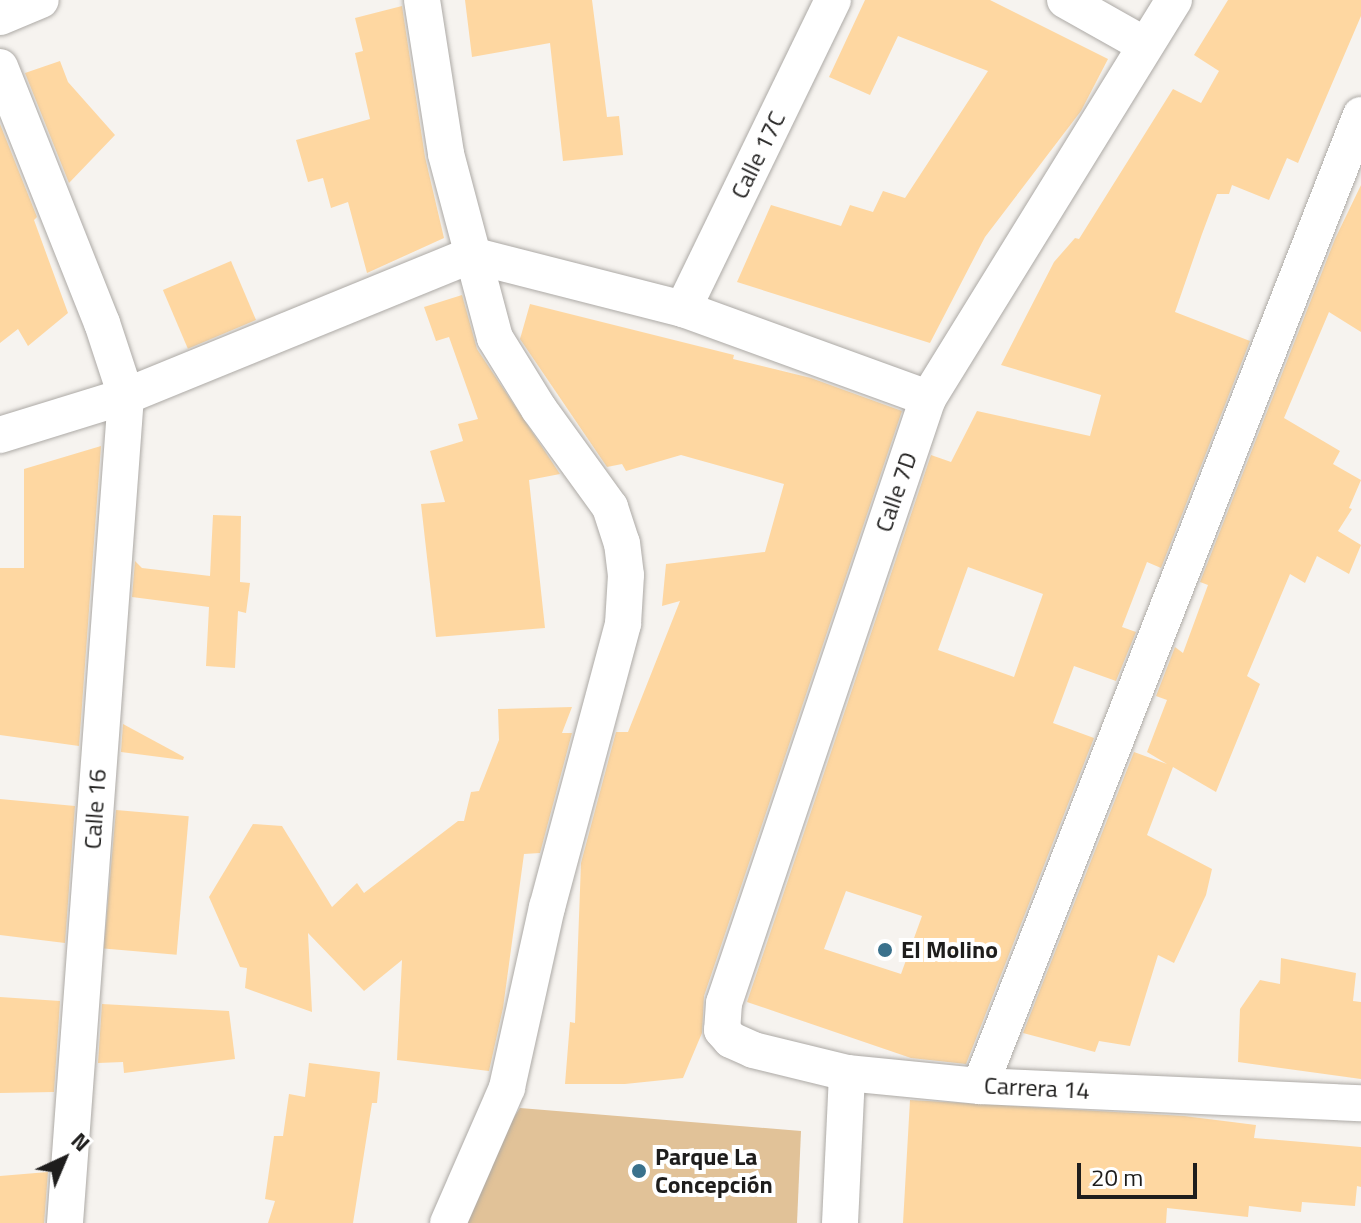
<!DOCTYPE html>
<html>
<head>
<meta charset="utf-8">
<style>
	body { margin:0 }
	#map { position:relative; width:1361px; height:1223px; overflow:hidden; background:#f6f3ef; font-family:"Titillium Web",sans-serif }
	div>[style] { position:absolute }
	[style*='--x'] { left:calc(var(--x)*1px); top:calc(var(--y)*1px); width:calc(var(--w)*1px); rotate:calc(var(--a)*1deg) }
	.green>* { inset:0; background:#e1c298 }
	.building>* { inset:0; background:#fed7a1; transform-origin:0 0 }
	.roads { filter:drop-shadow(0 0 2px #adaaa6) drop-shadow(0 0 2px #adaaa6) }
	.minor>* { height:36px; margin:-18px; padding:0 18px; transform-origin:18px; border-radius:18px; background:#fff }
	.dots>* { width:22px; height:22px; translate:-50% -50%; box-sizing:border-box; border:4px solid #fff; border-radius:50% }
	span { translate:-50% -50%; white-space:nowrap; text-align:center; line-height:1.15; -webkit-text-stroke:8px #fff; paint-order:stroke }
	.street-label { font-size:24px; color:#1e1d1c }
	.poi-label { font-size:24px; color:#1e1d1c; font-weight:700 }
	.left { translate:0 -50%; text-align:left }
	.north { position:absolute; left:24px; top:1119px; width:80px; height:80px; -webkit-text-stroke:6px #fff; paint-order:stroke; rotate:44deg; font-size:22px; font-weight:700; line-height:32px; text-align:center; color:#1e1d1c }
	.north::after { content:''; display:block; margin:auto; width:28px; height:36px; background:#1e1d1c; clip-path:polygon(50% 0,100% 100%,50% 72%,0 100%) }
	.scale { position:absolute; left:1077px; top:1163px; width:120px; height:36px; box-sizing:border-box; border:4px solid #1e1d1c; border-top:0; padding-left:10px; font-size:24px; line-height:28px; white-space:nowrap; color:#1e1d1c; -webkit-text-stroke:6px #fff; paint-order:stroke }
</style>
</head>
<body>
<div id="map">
	<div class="green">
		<div style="clip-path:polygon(520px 1108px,801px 1131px,797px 1223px,449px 1223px,452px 1212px)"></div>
	</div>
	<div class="building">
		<div style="clip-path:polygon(465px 0,592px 0,607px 117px,619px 116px,623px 155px,563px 161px,550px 43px,472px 57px)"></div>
		<div style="clip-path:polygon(865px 0,990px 0,1108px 59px,1081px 111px,985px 237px,930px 343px,737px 282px,771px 205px,841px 226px,850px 205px,873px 212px,883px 191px,905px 198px,988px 71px,898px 36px,870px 95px,829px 77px)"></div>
		<div style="clip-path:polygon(evenodd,1228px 0,1361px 0,1361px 16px,1298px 163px,1287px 158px,1269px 200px,1232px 185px,1229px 194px,1217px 194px,1202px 234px,1175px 312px,1250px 341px,1161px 568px,1147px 562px,1122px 627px,1136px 632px,1116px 681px,1074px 666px,1053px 723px,1094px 738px,966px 1064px,911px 1058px,747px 1002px,931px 455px,951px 462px,977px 411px,1090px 436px,1101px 395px,1001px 365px,1054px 262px,1075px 238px,1079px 239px,1173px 89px,1201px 103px,1219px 71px,1194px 55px,1228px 0,968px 567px,1043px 594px,1014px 677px,938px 650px,968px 567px,1228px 0,846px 891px,922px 916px,901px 974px,824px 949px,846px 891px)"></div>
		<div style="clip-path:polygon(402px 6px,425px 157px,444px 238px,367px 273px,348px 202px,331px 208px,323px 178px,308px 182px,296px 140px,370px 119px,355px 53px,363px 51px,355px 18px)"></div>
		<div style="clip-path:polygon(60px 61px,68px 82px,115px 135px,69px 183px,25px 73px)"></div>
		<div style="clip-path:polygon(0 124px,37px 217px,34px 220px,68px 313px,28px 346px,18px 329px,0 343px)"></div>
		<div style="clip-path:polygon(1361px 185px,1361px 332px,1329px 312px,1284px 418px,1340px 451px,1333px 464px,1361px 480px,1349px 508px,1352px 509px,1338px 531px,1361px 545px,1349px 574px,1317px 556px,1305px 583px,1290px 574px,1247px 676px,1260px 684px,1216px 792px,1173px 767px,1147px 835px,1212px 869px,1206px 895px,1174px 963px,1158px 955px,1130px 1046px,1099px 1041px,1095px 1052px,1023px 1033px,1134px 752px,1167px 764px,1147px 752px,1167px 700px,1156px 696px,1175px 647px,1183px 653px,1208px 585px,1200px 582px,1335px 239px)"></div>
		<div style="left:231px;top:261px;width:64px;height:74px;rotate:67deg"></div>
		<div style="clip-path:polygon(462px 295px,477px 349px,560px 474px,529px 480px,545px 628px,436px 637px,421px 504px,445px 502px,430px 451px,463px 441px,458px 424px,478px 419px,449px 337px,436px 341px,424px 307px)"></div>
		<div style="clip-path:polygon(530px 304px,734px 355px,733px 359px,811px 378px,902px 411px,704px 996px,702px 1033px,683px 1078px,625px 1084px,565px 1084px,570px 1022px,575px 1023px,581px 863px,616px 732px,628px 732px,680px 601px,662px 606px,666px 564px,765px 552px,784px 484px,681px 455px,626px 471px,622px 464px,607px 467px,520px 339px)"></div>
		<div style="clip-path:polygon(101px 446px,79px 746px,0 735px,0 568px,24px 568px,24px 469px)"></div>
		<div style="clip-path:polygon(213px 515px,241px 516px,240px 582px,250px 583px,246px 613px,238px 611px,235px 668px,206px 666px,209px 607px,132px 597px,135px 561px,142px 568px,210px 576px)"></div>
		<div style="clip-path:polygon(572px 707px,562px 733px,572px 733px,540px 853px,524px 854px,503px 1008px,489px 1071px,397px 1060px,402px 960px,364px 991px,308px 933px,312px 1012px,245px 988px,247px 968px,240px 967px,209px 897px,253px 824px,282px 826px,332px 907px,357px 883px,364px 893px,458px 821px,464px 821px,471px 792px,479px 791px,499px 740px,498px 709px)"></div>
		<div style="clip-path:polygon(123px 724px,184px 757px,183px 760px,121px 752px)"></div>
		<div style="clip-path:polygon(0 799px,75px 806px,65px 943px,0 935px)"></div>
		<div style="left:116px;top:810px;width:73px;height:139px;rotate:5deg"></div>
		<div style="clip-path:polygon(1281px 958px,1356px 973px,1353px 1001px,1361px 1002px,1361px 1079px,1238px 1062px,1240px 1009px,1260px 980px,1280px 984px)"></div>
		<div style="clip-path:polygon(0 997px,60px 1001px,54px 1092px,0 1093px)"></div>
		<div style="clip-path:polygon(102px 1004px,229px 1011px,235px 1059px,124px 1073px,123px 1062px,98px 1063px)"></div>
		<div style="clip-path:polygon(309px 1063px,380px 1072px,377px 1103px,372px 1103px,353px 1223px,268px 1223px,275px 1201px,265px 1199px,274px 1136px,283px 1136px,289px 1094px,305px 1097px)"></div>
		<div style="clip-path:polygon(910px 1100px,1184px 1116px,1256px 1125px,1254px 1138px,1361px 1147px,1361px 1187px,1357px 1186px,1355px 1206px,1302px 1202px,1301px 1212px,1249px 1206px,1248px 1217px,1167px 1208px,1166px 1223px,903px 1223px)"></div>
		<div style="clip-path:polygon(48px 1172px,44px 1223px,0 1223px,0 1176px)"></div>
	</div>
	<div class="roads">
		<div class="minor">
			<div style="--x:422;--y:0;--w:156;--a:81.1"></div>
			<div style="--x:446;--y:154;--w:190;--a:75.1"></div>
			<div style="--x:495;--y:338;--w:84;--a:58.2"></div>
			<div style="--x:539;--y:409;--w:121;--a:54.1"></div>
			<div style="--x:610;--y:507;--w:38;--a:72"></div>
			<div style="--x:622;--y:543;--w:32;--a:83"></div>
			<div style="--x:626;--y:575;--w:49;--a:93.5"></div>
			<div style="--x:623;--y:624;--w:293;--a:105"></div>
			<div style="--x:547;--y:907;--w:185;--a:102.5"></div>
			<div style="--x:507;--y:1088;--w:147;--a:113.6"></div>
			<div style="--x:1065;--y:0;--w:92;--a:29.4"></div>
			<div style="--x:1174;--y:0;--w:468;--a:121.7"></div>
			<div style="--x:928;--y:398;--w:638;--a:108.63"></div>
			<div style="--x:724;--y:1003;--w:27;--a:94"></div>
			<div style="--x:722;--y:1030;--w:13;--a:48"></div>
			<div style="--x:731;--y:1040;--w:24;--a:24"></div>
			<div style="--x:753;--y:1050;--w:97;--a:13.7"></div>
			<div style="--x:847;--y:1073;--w:134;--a:5.6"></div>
			<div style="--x:980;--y:1086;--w:381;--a:2.6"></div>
			<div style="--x:0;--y:17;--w:44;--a:-22.5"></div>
			<div style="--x:0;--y:67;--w:276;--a:68.3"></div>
			<div style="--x:102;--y:323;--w:77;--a:71.8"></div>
			<div style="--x:126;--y:396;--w:829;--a:94.22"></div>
			<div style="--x:683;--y:309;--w:343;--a:-64.1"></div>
			<div style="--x:0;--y:435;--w:132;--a:-17.2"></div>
			<div style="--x:126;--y:396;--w:373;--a:-22.2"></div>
			<div style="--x:471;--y:255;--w:219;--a:14.3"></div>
			<div style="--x:683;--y:309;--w:261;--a:20"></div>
			<div style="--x:980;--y:1086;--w:1043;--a:-68.58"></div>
			<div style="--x:840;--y:1223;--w:150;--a:-87.3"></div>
		</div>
	</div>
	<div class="dots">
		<div style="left:885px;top:950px;background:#3a718c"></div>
		<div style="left:639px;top:1171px;background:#3a718c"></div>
	</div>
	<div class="street-label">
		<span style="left:758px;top:155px;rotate:-64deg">Calle 17C</span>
		<span style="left:896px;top:492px;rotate:-71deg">Calle 7D</span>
		<span style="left:95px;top:809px;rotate:-86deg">Calle 16</span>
		<span style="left:1037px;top:1088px;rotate:3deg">Carrera 14</span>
	</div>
	<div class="poi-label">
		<span class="left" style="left:901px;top:950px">El Molino</span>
		<span class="left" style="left:655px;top:1171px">Parque La<br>Concepción</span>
	</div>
	<div class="north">N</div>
	<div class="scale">20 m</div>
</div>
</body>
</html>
